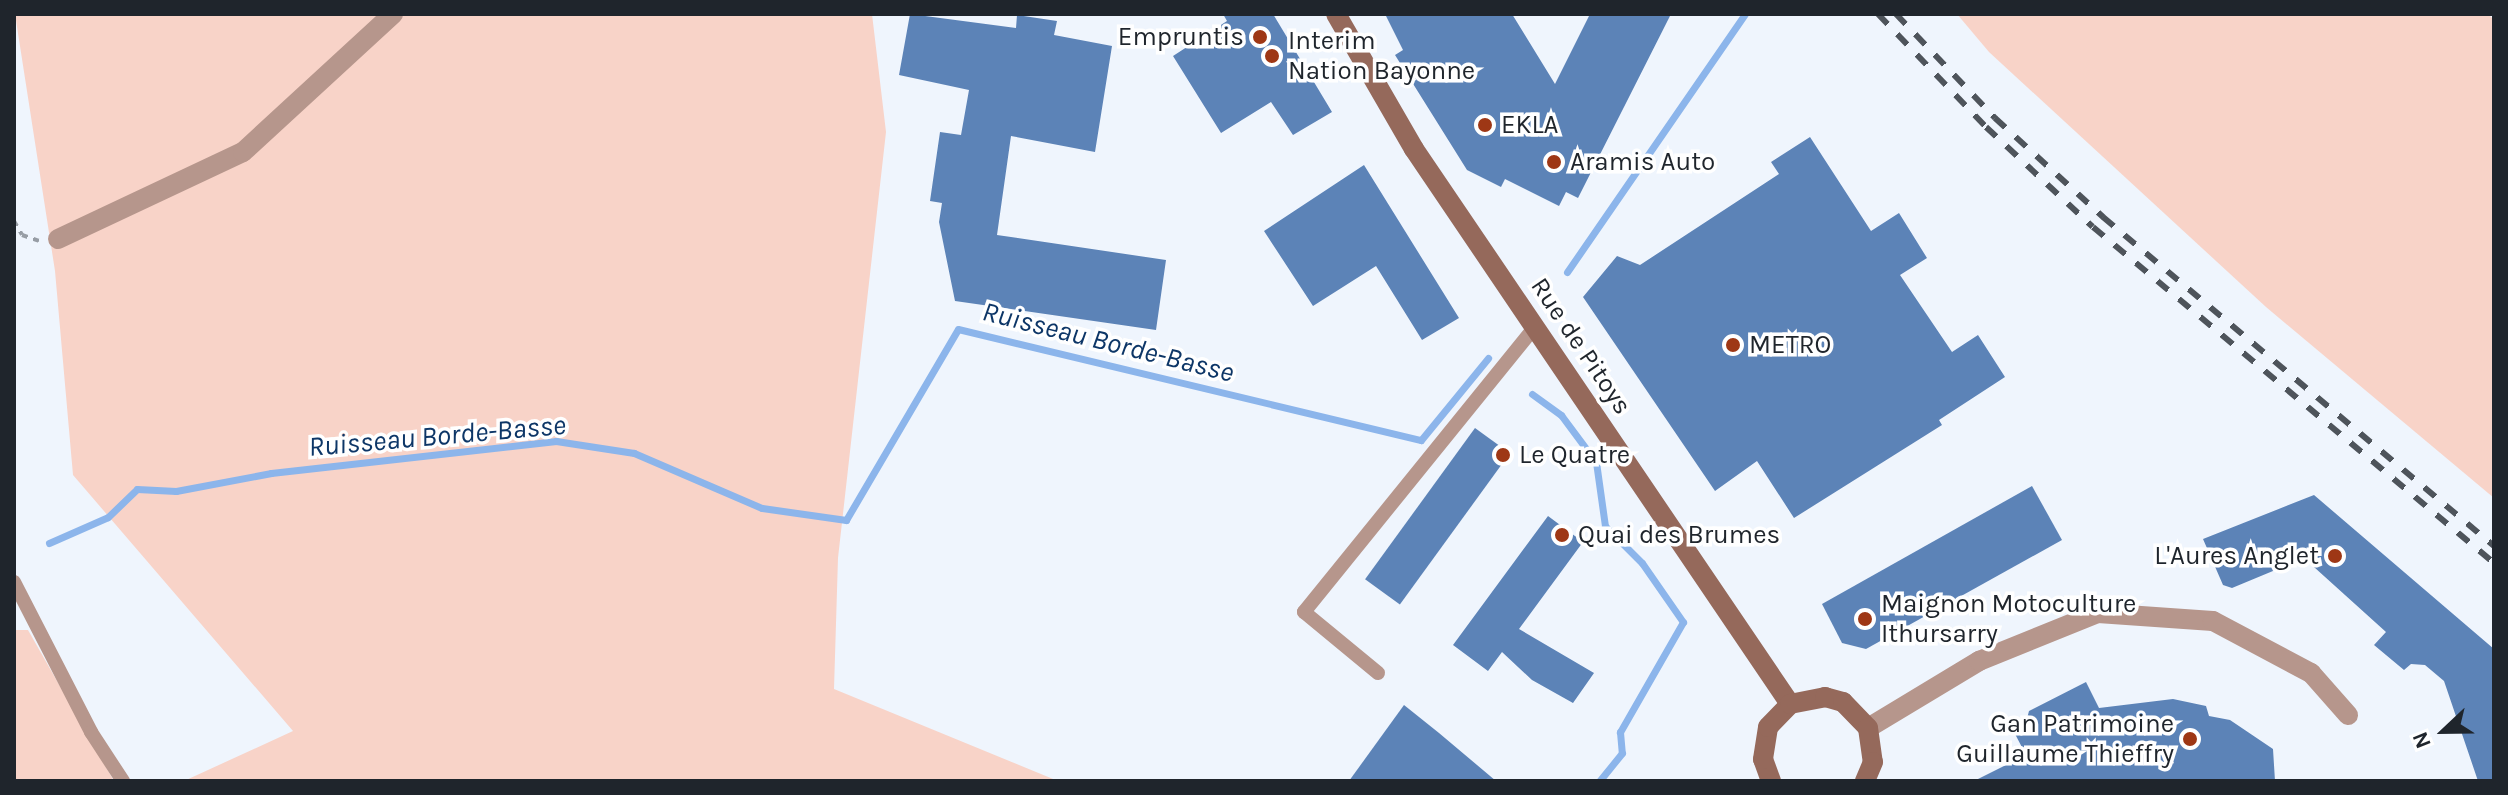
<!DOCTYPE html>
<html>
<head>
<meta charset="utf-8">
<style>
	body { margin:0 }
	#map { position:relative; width:2508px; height:795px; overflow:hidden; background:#eff5fd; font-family:Karla,sans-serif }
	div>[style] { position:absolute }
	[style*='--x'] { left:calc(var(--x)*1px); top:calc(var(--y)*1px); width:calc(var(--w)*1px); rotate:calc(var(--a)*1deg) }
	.green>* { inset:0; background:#f8d3c8 }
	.stream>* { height:7px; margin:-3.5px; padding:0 3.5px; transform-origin:3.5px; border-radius:3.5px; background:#8cb5eb }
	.building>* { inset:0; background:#5c83b7; transform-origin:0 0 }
	.path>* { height:4px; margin-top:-2px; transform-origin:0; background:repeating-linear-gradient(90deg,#979da5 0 6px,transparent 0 12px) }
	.lane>* { height:14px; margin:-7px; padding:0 7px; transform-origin:7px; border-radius:7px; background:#b6968c }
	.street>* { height:20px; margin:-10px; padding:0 10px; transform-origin:10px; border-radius:10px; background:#b6968c }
	.secondary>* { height:20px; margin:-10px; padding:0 10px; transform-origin:10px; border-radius:10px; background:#95695b }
	.rail>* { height:6px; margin-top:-3px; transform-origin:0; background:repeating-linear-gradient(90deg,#4e545b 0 14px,transparent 0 28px) }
	.dots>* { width:22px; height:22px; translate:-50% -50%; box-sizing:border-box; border:4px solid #fff; border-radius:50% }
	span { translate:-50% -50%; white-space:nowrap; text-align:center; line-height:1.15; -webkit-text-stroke:7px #fff; paint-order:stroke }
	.poi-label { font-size:26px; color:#1f252c }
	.right { translate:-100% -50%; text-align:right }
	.left { translate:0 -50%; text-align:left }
	.street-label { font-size:26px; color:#1f252c }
	.water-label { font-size:28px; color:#0d3667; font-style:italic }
	.frame { position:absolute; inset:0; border:16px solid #1f252c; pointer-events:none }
	.north { position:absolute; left:2404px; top:691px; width:80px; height:80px; -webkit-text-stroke:6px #fff; paint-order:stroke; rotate:248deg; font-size:22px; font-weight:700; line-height:32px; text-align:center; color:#1f252c }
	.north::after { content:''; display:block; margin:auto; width:28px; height:36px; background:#1f252c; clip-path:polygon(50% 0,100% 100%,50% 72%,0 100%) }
</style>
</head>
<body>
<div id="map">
	<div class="green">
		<div style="clip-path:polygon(15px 14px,872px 14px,886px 132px,838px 558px,834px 689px,1058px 781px,184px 781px,293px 731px,73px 475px,55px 271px)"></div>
		<div style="clip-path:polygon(1957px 14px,2488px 14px,2494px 20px,2494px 498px,2266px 307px,1989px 52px)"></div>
		<div style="clip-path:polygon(14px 630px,28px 630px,114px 781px,14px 781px)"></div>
	</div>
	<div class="stream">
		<div style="--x:1567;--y:272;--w:313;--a:-55.4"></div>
		<div style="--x:1532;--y:394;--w:36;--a:36"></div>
		<div style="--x:1561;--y:415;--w:59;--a:53.3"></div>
		<div style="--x:1596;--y:462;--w:65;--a:82"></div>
		<div style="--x:1605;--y:526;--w:52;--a:45"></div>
		<div style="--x:1642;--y:563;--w:72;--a:55.2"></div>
		<div style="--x:1683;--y:622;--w:127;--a:119.8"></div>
		<div style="--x:1620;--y:732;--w:21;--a:85"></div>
		<div style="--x:1622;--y:753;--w:36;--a:129"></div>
		<div style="--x:49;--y:543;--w:64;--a:-23.8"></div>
		<div style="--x:108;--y:517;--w:40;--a:-44"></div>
		<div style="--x:137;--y:489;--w:39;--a:3"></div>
		<div style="--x:176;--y:491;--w:97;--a:-10.7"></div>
		<div style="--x:271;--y:473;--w:287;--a:-6.4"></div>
		<div style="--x:556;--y:441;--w:79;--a:8.7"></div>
		<div style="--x:634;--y:453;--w:139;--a:23.3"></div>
		<div style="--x:762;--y:508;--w:85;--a:8.1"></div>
		<div style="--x:846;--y:520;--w:221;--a:-59.6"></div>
		<div style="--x:958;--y:329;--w:476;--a:13.5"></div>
		<div style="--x:1421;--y:440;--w:106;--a:-50.7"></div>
	</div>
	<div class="building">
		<div style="clip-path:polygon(910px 14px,1016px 28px,1017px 15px,1057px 21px,1054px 35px,1112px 46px,1095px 152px,1011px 136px,997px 235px,1166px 260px,1156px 330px,955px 301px,939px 222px,942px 203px,930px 201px,940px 132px,961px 135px,969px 90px,899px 75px)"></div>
		<div style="clip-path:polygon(1223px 14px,1273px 14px,1332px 112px,1293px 135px,1271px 102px,1221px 133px,1173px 56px,1227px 21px)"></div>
		<div style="clip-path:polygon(1385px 14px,1512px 14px,1555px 84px,1590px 14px,1671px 14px,1578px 198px,1566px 192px,1559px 206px,1505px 179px,1501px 187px,1467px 170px,1395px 55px,1403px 50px)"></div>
		<div style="clip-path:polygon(1810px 137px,1871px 231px,1899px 213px,1927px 258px,1900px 275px,1952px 352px,1978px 335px,2005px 377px,1939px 420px,1942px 425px,1794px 518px,1757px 461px,1715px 491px,1583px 297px,1617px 256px,1640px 265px,1779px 174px,1771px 162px)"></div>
		<div style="clip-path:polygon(1364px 165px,1459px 318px,1422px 340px,1376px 266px,1313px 306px,1264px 231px)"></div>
		<div style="left:1475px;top:428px;width:43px;height:187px;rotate:36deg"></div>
		<div style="clip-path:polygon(2032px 486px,2062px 540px,1866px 649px,1842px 643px,1822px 604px)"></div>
		<div style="clip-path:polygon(2314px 495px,2494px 649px,2494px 781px,2478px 781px,2444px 681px,2425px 665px,2411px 664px,2404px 670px,2374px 645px,2386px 632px,2304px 558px,2232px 588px,2223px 585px,2203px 539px)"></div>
		<div style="clip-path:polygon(1548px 516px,1583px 542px,1519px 629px,1594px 673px,1573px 703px,1532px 680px,1502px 652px,1488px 671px,1453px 645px)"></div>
		<div style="clip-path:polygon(2086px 682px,2099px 708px,2173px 699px,2206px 706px,2209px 716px,2230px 720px,2273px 749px,2275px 781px,1974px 781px,2026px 755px,2014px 732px,2025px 726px,2029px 711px)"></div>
		<div style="clip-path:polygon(1404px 705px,1439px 733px,1496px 781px,1349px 781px)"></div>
	</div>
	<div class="path">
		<div style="--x:14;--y:221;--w:16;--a:60"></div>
		<div style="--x:22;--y:235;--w:18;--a:19"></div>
	</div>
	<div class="lane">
		<div style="--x:14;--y:582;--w:169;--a:62.8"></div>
		<div style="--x:91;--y:732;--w:59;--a:56.9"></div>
		<div style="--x:1378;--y:673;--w:96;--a:-140.5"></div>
		<div style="--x:1304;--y:612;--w:368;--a:-51"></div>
	</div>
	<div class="street">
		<div style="--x:58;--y:239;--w:204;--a:-25.2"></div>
		<div style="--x:243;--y:152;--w:204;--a:-42.6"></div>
		<div style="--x:1868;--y:728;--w:130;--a:-31.1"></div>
		<div style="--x:1979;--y:661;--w:128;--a:-22"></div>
		<div style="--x:2098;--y:613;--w:115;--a:4"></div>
		<div style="--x:2213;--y:621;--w:111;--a:28"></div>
		<div style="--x:2311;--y:673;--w:56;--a:48.6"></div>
	</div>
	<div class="secondary">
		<div style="--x:1336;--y:14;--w:156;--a:60"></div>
		<div style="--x:1414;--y:149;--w:670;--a:55.88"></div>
		<div style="--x:1771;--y:781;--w:23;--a:-110"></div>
		<div style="--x:1763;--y:759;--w:32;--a:-81"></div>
		<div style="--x:1768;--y:727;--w:32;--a:-46"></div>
		<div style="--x:1790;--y:704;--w:36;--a:-11"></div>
		<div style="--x:1825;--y:697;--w:19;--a:16"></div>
		<div style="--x:1843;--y:702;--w:36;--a:46"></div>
		<div style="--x:1868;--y:728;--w:34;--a:82"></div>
		<div style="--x:1873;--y:762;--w:21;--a:113"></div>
	</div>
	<div class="rail">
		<div style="--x:1878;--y:14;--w:156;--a:46.3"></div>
		<div style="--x:1986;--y:127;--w:146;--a:43.1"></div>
		<div style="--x:2093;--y:227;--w:523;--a:39.96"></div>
		<div style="--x:1896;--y:14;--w:144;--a:46.4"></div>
		<div style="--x:1995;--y:118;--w:147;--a:42.5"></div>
		<div style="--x:2103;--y:217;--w:511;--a:40.08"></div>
	</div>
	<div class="dots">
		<div style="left:1260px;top:37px;background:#9e3715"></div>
		<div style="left:1272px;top:56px;background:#9e3715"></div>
		<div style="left:1485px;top:125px;background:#9e3715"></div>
		<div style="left:1554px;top:162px;background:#9e3715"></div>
		<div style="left:1733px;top:345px;background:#9e3715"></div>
		<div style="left:1503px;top:455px;background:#9e3715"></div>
		<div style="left:1562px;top:535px;background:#9e3715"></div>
		<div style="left:2335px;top:556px;background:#9e3715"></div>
		<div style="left:1865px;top:619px;background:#9e3715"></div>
		<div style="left:2190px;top:739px;background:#9e3715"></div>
	</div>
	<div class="poi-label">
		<span class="right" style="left:1244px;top:37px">Empruntis</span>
		<span class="left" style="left:1288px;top:56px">Interim<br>Nation Bayonne</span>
		<span class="left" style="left:1501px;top:125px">EKLA</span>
		<span class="left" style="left:1570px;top:162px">Aramis Auto</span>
		<span class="left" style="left:1749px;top:345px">METRO</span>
		<span class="left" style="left:1519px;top:455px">Le Quatre</span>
		<span class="left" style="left:1578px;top:535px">Quai des Brumes</span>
		<span class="right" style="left:2319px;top:556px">L'Aures Anglet</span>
		<span class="left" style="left:1881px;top:619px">Maignon Motoculture<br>Ithursarry</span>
		<span class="right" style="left:2174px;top:739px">Gan Patrimoine<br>Guillaume Thieffry</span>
	</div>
	<div class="street-label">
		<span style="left:1581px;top:346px;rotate:56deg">Rue de Pitoys</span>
	</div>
	<div class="water-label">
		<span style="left:1108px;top:342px;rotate:14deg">Ruisseau Borde-Basse</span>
		<span style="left:437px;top:436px;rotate:-5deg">Ruisseau Borde-Basse</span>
	</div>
	<div class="frame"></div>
	<div class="north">N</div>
</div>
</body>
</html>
